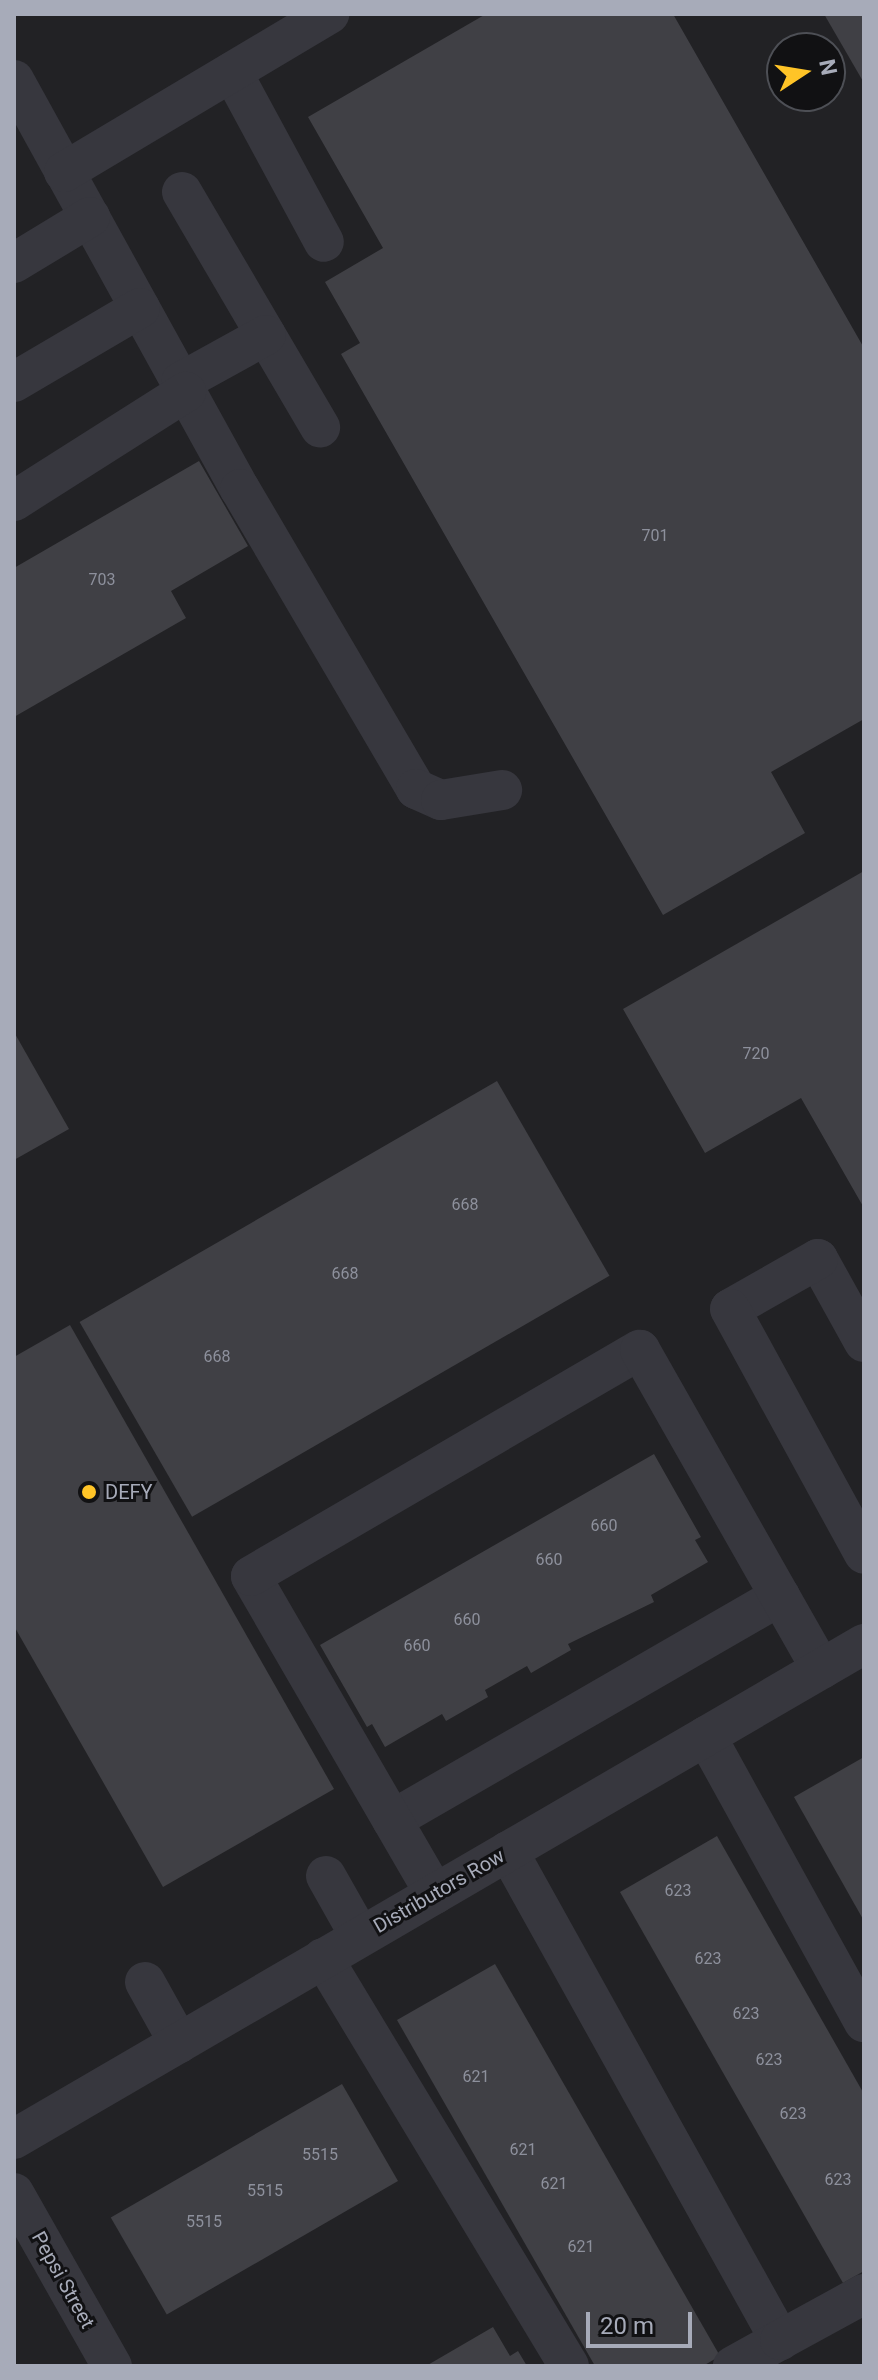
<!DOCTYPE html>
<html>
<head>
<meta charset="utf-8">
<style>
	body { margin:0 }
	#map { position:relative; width:878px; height:2380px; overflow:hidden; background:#161618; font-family:Roboto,sans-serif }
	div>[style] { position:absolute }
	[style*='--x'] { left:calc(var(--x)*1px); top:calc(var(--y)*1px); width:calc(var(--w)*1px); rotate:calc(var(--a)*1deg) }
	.built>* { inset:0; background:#222225 }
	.building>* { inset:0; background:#404045; transform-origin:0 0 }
	.minor>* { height:40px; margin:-20px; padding:0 20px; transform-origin:20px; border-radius:20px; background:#37373e }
	.dots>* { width:22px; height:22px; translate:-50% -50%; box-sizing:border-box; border:4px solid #111113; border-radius:50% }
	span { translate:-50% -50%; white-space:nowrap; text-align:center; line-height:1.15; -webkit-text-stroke:6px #111113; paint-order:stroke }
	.number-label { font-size:16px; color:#8d909c }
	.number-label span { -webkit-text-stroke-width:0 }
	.poi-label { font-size:20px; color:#a7abb9 }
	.left { translate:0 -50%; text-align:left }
	.street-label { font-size:20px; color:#a7abb9 }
	.frame { position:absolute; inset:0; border:16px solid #a7abb9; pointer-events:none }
	.north { position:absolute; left:766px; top:32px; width:80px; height:80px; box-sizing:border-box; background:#111113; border:2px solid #4d4f55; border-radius:50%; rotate:78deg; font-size:22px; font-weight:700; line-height:32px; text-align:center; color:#a7abb9 }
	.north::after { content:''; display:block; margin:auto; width:28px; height:36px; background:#ffc427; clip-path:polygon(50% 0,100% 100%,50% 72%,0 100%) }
	.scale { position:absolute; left:586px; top:2312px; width:106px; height:36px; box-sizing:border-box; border:4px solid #a7abb9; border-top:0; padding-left:10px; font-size:24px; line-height:28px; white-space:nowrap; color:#a7abb9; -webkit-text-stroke:6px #111113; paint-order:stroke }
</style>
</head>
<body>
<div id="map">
	<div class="built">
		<div style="clip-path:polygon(evenodd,14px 14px,864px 14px,864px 2366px,14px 2366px,14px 14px,782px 48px,830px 48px,830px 96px,782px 96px,782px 48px)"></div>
	</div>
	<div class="building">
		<div style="clip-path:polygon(486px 14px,673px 14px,864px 348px,864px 719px,771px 772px,805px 833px,663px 915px,341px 354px,360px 343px,325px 282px,383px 248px,308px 117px)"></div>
		<div style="clip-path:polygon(824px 14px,864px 14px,864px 83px)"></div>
		<div style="clip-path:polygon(199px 461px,248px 546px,171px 591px,186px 618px,14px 717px,14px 568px)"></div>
		<div style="clip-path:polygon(864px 871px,864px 1208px,801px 1098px,705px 1153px,623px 1009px)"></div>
		<div style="clip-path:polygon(14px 1032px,69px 1129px,14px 1160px)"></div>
		<div style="left:497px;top:1081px;width:225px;height:482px;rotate:60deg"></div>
		<div style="clip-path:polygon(70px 1325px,334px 1789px,163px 1887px,14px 1626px,14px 1357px)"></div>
		<div style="clip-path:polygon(654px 1454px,701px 1537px,695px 1540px,708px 1562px,651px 1595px,654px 1602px,568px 1644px,571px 1650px,531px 1673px,527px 1666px,485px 1690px,488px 1697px,446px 1721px,442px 1714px,385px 1747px,372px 1724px,367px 1727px,320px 1645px)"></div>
		<div style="clip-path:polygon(864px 1757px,864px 1921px,794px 1797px)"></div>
		<div style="clip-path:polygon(717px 1836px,864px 2094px,864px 2271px,843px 2283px,620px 1892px)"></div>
		<div style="clip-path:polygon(495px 1964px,720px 2356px,703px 2366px,595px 2366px,397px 2020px)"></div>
		<div style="left:342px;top:2084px;width:112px;height:267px;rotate:60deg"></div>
		<div style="clip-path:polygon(493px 2327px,510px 2356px,518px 2351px,527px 2366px,426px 2366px)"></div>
	</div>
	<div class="minor">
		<div style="--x:232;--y:72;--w:193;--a:61.6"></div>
		<div style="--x:14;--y:80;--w:467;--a:61.1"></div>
		<div style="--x:240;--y:489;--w:348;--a:59.6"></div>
		<div style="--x:416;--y:789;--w:27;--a:24"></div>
		<div style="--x:441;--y:800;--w:62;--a:-9.3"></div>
		<div style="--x:64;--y:172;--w:309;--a:-30.8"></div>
		<div style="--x:182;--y:192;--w:273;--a:59.6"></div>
		<div style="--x:14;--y:263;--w:89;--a:-31.2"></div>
		<div style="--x:14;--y:382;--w:146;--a:-30.4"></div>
		<div style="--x:181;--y:382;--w:97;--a:-28.9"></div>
		<div style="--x:14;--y:501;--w:204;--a:-32.4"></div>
		<div style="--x:864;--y:1342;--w:95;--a:-119"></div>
		<div style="--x:818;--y:1259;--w:101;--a:150.4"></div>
		<div style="--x:730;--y:1309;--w:279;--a:61.3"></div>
		<div style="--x:706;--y:1736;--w:327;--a:61.1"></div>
		<div style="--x:392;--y:1820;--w:448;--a:-30"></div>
		<div style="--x:508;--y:1851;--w:560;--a:60.92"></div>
		<div style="--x:780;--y:2340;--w:54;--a:151"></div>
		<div style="--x:326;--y:1876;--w:69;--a:60.5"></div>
		<div style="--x:435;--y:1894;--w:367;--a:-120.1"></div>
		<div style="--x:251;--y:1576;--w:450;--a:-30.2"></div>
		<div style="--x:640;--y:1350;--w:367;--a:60.4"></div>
		<div style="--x:323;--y:1958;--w:476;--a:58.9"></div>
		<div style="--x:145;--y:1982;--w:70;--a:60.9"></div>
		<div style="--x:14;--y:2139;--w:984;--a:-30.21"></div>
		<div style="--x:14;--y:2193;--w:199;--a:60.5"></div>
		<div style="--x:780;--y:2340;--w:96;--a:-28.7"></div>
	</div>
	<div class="dots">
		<div style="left:89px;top:1492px;background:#ffc427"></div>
	</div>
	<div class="number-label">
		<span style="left:655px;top:536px">701</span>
		<span style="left:102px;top:580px">703</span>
		<span style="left:756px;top:1054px">720</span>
		<span style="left:465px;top:1205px">668</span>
		<span style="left:345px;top:1274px">668</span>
		<span style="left:217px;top:1357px">668</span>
		<span style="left:604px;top:1526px">660</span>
		<span style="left:549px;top:1560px">660</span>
		<span style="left:467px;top:1620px">660</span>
		<span style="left:417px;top:1646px">660</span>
		<span style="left:678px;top:1891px">623</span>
		<span style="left:708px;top:1959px">623</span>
		<span style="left:746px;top:2014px">623</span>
		<span style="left:769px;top:2060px">623</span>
		<span style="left:476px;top:2077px">621</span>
		<span style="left:793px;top:2114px">623</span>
		<span style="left:523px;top:2150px">621</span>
		<span style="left:320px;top:2155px">5515</span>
		<span style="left:838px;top:2180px">623</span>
		<span style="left:554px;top:2184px">621</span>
		<span style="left:265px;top:2191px">5515</span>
		<span style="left:204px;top:2222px">5515</span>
		<span style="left:581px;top:2247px">621</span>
	</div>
	<div class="poi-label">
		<span class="left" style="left:105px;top:1492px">DEFY</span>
	</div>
	<div class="street-label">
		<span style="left:439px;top:1891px;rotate:-30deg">Distributors Row</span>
		<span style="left:63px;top:2280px;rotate:61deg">Pepsi Street</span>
	</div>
	<div class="frame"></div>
	<div class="north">N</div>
	<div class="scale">20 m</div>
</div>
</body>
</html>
